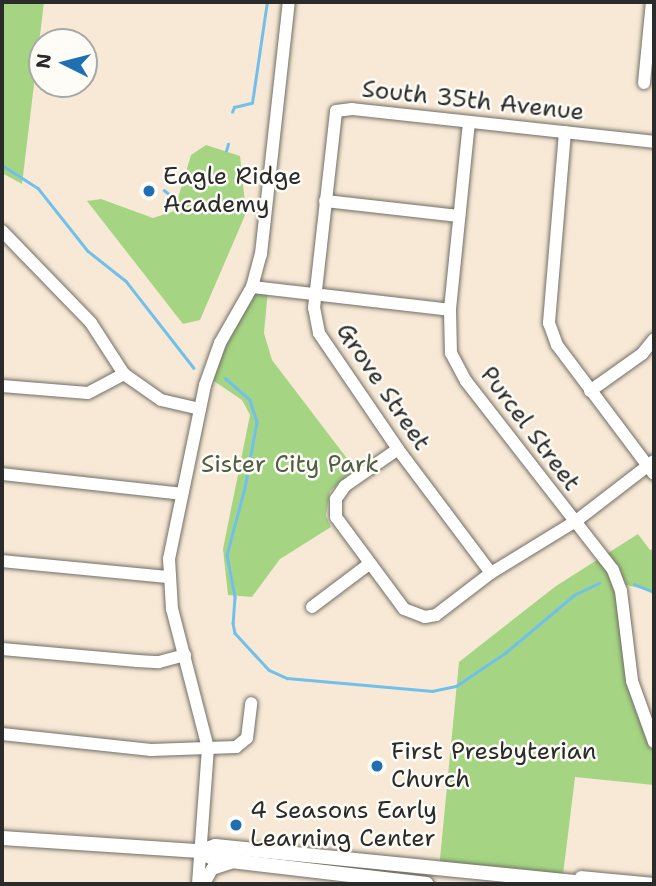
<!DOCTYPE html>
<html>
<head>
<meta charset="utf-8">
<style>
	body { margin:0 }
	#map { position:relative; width:656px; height:886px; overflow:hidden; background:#f7e9d5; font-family:"Shantell Sans",sans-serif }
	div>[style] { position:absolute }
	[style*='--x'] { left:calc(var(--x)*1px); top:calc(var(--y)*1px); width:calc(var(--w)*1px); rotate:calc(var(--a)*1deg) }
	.green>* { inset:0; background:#a5d583 }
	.stream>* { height:2.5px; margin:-1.25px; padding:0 1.25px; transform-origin:1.25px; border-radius:1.25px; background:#71c0ec }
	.roads { filter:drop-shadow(0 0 2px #726e66) drop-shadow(0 0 2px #726e66) }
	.minor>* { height:12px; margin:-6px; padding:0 6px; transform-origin:6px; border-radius:6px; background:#fff }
	.major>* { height:14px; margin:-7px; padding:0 7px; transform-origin:7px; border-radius:7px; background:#fff }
	.dots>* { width:19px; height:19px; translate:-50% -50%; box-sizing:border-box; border:4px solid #fdfcf7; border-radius:50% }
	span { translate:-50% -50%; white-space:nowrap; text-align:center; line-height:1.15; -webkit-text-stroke:5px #fdfcf7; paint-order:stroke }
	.street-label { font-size:24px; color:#2b2b2b }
	.poi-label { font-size:24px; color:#2b2b2b }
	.left { translate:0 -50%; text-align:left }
	.park-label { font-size:24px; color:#505e45 }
	.frame { position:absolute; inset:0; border:4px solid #2b2b2b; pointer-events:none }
	.north { position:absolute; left:28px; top:28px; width:70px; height:70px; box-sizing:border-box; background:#fdfcf7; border:2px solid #a9a8a5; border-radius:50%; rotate:276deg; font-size:19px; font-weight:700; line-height:28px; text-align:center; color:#2b2b2b }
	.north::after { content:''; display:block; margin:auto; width:24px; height:32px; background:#1f6fb2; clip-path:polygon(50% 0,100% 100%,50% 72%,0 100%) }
</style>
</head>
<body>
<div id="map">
	<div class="green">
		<div style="clip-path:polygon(2px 2px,44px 2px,22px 184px,2px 173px)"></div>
		<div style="clip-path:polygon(206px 145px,240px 156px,246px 213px,200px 320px,183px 324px,87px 201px,101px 199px,153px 218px,174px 211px,191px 155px)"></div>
		<div style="clip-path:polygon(252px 287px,268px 290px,264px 333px,272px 360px,355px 469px,330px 491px,326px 516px,331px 527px,280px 559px,252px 597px,228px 595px,223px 549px,250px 415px,242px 400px,208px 377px)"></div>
		<div style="clip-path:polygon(638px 534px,650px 550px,654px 549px,654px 592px,619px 583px,631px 674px,654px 742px,654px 785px,575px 777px,563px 875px,439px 869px,459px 662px,556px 586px)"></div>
	</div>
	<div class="stream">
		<div style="--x:232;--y:112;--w:5;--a:-68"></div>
		<div style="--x:234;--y:107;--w:18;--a:-13"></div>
		<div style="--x:252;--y:103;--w:102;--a:-81.6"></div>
		<div style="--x:226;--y:151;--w:7;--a:-74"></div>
		<div style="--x:2;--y:165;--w:43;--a:32.6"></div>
		<div style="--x:38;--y:188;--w:80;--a:51.6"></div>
		<div style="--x:88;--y:251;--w:48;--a:38.3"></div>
		<div style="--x:126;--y:281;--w:110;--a:52"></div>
		<div style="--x:164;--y:190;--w:16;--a:38"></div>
		<div style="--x:225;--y:378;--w:33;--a:41"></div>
		<div style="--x:250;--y:400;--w:23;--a:72"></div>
		<div style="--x:257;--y:422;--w:67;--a:100.3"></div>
		<div style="--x:245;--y:488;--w:69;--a:105"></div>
		<div style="--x:227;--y:555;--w:43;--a:79.2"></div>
		<div style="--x:235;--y:597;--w:26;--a:94"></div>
		<div style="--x:233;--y:623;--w:10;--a:79"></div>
		<div style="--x:235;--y:633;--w:50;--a:47.4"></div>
		<div style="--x:269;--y:670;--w:20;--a:24"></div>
		<div style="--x:287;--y:678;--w:146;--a:5.1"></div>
		<div style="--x:432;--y:691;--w:25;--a:-12"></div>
		<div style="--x:456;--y:686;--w:59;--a:-34"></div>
		<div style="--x:505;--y:653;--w:90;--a:-40"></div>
		<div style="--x:574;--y:595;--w:28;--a:-26"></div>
		<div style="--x:634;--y:584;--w:22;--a:22"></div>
	</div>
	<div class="roads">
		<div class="minor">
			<div style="--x:644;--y:83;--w:81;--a:-84.4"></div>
			<div style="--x:469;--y:122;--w:189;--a:95.8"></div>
			<div style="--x:450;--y:310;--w:43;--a:88.7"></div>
			<div style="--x:451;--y:353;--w:32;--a:62"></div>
			<div style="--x:466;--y:381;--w:239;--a:52.1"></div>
			<div style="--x:613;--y:570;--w:22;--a:69"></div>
			<div style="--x:621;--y:591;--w:91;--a:83"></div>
			<div style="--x:632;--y:681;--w:65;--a:70.2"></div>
			<div style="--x:565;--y:132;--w:192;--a:94.8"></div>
			<div style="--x:549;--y:323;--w:23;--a:70"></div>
			<div style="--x:557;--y:345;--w:161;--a:53.1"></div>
			<div style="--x:325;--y:201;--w:135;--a:6.4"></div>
			<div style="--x:2;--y:231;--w:128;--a:45.9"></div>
			<div style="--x:91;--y:323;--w:61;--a:57.1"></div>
			<div style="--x:124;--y:374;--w:45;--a:35.1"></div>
			<div style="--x:161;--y:400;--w:40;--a:13"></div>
			<div style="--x:252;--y:287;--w:199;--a:6.6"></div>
			<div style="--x:2;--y:386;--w:86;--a:4.7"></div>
			<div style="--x:88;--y:393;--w:41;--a:-27.8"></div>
			<div style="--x:590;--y:391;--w:64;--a:-35.4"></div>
			<div style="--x:642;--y:354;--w:19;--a:-51"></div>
			<div style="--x:398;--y:449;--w:65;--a:145.1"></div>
			<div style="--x:345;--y:486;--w:16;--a:125"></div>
			<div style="--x:336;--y:499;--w:18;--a:90"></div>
			<div style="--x:336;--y:517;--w:114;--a:53.5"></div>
			<div style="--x:404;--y:609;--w:22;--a:21"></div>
			<div style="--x:425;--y:617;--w:11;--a:-10"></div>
			<div style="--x:436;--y:615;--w:69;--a:-37.4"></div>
			<div style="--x:491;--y:573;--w:100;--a:-31.5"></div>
			<div style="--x:576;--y:521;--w:98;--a:-37.6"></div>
			<div style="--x:2;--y:474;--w:181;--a:6.3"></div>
			<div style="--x:2;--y:561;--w:168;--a:5.5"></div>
			<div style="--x:491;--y:573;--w:155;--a:-126.9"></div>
			<div style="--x:398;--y:449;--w:140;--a:-124.3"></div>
			<div style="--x:319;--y:333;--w:25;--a:-101"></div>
			<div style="--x:314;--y:308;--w:198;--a:-83.6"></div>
			<div style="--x:336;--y:111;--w:16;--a:-7"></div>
			<div style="--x:352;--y:109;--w:304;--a:6.2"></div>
			<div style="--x:312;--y:607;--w:71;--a:-37"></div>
			<div style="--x:2;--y:649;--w:136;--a:5.1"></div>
			<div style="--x:137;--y:661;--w:22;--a:3"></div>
			<div style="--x:159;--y:662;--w:27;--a:-15"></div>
			<div style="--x:2;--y:734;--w:150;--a:6.1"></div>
			<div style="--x:151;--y:750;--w:85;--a:-2"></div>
			<div style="--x:236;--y:747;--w:14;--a:-39"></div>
			<div style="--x:247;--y:738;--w:35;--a:-83"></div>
			<div style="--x:581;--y:877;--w:73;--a:5.5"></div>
			<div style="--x:198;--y:884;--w:136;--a:-85.8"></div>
			<div style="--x:208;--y:748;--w:144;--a:-104.5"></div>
			<div style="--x:172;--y:609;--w:50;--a:-93.4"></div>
			<div style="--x:169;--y:559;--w:178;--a:-78.3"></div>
			<div style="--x:205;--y:385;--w:45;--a:-70.3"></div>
			<div style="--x:220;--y:343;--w:64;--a:-60.3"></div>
			<div style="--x:252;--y:287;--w:34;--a:-75"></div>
			<div style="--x:261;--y:254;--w:254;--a:-83.7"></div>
			<div style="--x:204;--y:884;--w:17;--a:-62"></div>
			<div style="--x:212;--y:869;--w:20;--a:-18"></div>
		</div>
		<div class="major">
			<div style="--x:2;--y:838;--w:198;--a:3.8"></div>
			<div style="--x:200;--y:851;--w:16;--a:-18"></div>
			<div style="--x:215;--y:846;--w:381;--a:5.7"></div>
			<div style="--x:200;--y:851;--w:16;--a:30"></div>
			<div style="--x:214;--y:859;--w:214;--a:6.7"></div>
		</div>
	</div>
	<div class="dots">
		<div style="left:149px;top:191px;background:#1f6fb2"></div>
		<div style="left:377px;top:766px;background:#1f6fb2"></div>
		<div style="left:236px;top:825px;background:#1f6fb2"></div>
	</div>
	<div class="street-label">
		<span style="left:473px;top:101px;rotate:6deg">South 35th Avenue</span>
		<span style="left:383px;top:387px;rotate:56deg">Grove Street</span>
		<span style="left:530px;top:429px;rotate:53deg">Purcel Street</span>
	</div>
	<div class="poi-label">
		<span class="left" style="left:163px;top:191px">Eagle Ridge<br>Academy</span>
		<span class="left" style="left:391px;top:766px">First Presbyterian<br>Church</span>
		<span class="left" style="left:250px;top:825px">4 Seasons Early<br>Learning Center</span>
	</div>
	<div class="park-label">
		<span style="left:290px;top:465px">Sister City Park</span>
	</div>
	<div class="frame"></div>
	<div class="north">N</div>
</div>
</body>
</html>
